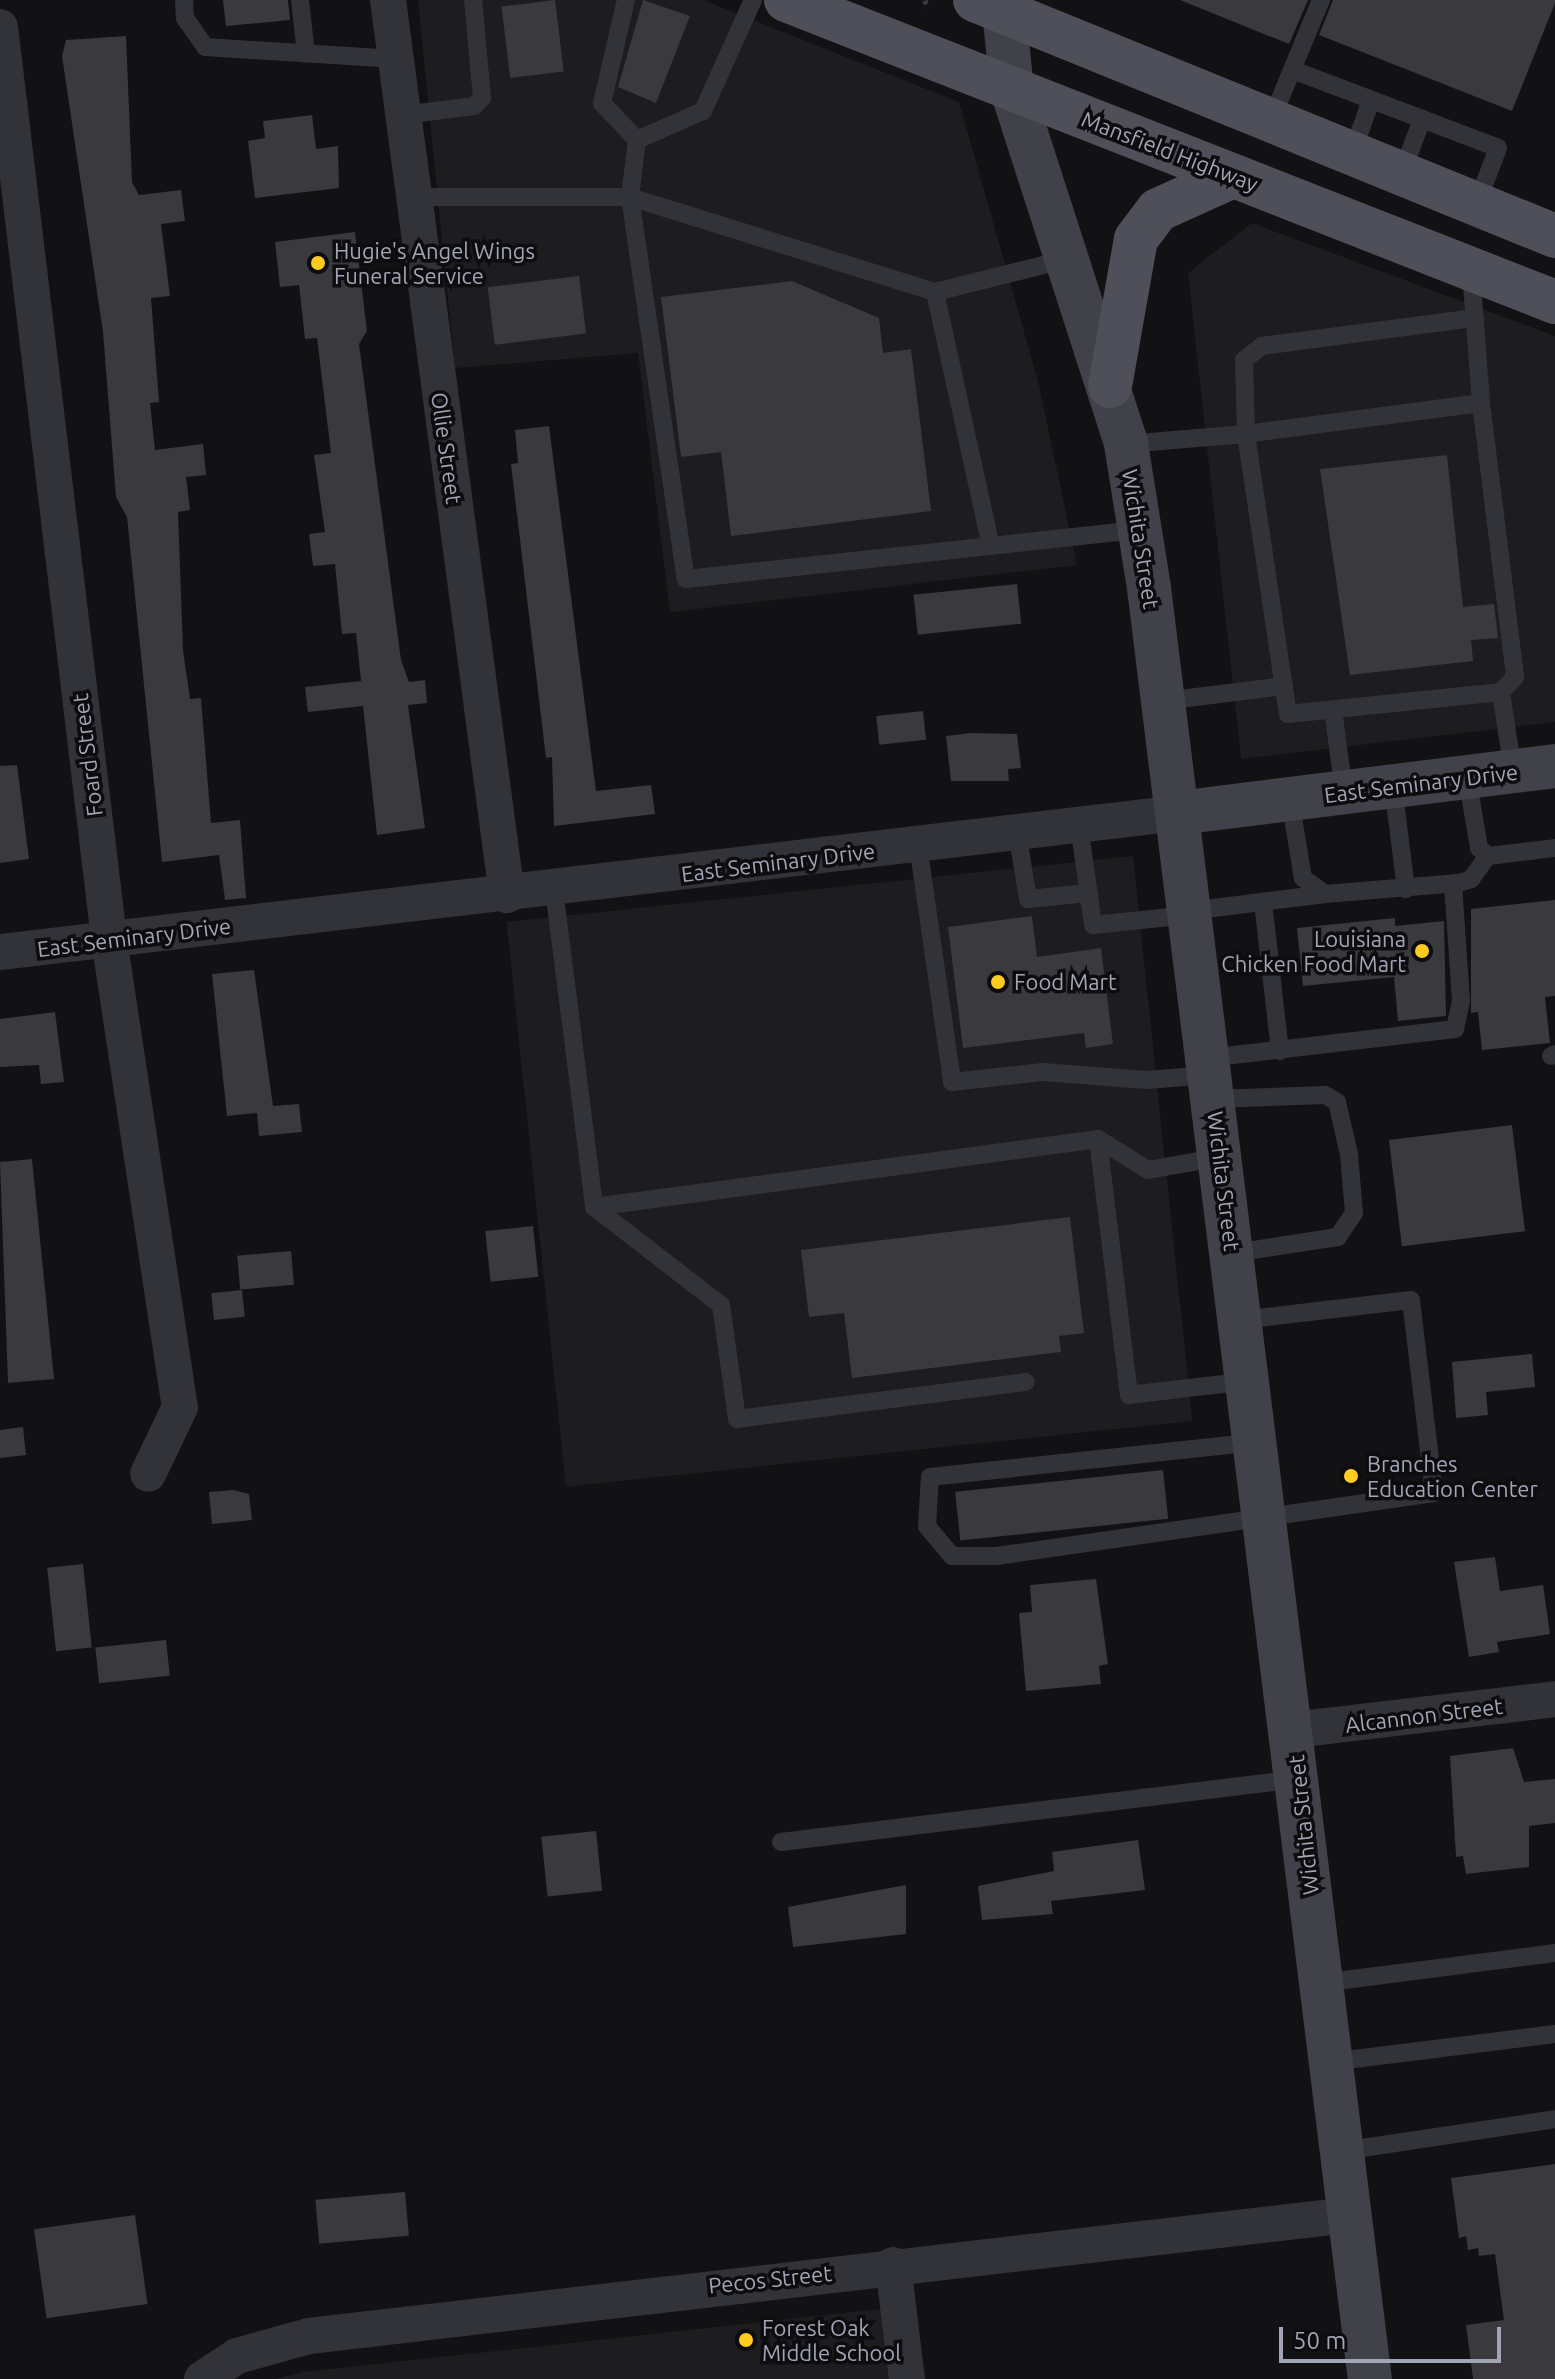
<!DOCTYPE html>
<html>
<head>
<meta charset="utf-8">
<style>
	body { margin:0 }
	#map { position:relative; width:1555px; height:2379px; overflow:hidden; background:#121113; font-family:Ubuntu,sans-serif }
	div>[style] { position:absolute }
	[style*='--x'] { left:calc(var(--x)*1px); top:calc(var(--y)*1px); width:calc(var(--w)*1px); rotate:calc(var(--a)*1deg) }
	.built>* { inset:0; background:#1d1d20; transform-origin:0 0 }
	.building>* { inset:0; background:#39393e; transform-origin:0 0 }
	.path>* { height:5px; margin-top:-2.5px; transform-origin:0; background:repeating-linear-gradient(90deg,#383940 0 4px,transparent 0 10px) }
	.lane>* { height:18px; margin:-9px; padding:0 9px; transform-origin:9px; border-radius:9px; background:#323239 }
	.street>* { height:36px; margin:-18px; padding:0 18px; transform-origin:18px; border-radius:18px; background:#323239 }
	.secondary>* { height:44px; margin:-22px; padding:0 22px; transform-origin:22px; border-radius:22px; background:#404149 }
	.primary>* { height:44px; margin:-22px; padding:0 22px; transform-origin:22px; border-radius:22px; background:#4e4f58 }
	.dots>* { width:22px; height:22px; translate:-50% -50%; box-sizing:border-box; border:4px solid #0d0c0e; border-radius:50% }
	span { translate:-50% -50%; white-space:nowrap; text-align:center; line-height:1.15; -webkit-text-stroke:7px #0d0c0e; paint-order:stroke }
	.street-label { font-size:22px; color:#a1a5b5 }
	.poi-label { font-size:22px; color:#a1a5b5 }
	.left { translate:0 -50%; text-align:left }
	.right { translate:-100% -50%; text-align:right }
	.scale { position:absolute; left:1279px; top:2327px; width:222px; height:36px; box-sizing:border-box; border:4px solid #a1a5b5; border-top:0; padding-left:10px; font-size:24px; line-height:28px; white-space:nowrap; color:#a1a5b5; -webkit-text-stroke:6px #0d0c0e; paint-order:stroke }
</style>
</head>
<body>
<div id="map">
	<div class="built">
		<div style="clip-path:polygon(418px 0,703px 0,959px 102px,1038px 381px,1077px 565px,670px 612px,638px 353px,455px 368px)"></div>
		<div style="clip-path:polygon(1252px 223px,1555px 336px,1555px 722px,1241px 759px,1188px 273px)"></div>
		<div style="left:1133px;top:856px;width:568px;height:630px;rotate:84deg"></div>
		<div style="clip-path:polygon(891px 2308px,899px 2379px,275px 2379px,303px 2372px)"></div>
	</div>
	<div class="building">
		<div style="clip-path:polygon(223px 0,288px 0,290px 20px,226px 26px)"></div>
		<div style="left:555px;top:0;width:72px;height:54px;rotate:83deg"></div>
		<div style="clip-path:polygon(643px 0,690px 16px,656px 103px,618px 87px)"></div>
		<div style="clip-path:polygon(1180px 0,1308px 0,1289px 44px)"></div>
		<div style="clip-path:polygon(1333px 0,1555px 0,1555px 3px,1512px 111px,1319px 35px)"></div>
		<div style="clip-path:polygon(126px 36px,132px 182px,139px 195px,181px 190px,185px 221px,161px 224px,170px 296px,151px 298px,159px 402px,150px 403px,155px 450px,203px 444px,206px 475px,186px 477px,190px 510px,178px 512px,183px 650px,190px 699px,201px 698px,211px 823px,240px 820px,246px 898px,225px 900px,219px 855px,162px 862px,127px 517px,116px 497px,103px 332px,62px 56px,66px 40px)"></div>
		<div style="clip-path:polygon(312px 115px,316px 149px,338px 146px,339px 188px,255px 198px,248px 141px,265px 138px,263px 121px)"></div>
		<div style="clip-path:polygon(355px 232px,367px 331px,359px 344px,401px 660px,409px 682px,425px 680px,427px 703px,408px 705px,425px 828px,377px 835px,363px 706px,308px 712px,305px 687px,361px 681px,356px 633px,342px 634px,335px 564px,313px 566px,309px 534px,325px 532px,314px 455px,331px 453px,317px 338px,305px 339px,299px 285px,280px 287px,275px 242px)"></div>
		<div style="left:579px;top:276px;width:58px;height:92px;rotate:83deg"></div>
		<div style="clip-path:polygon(792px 281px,879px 318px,883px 353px,911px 349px,931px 511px,731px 536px,721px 452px,681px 457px,661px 297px)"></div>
		<div style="clip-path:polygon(549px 426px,596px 791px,651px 785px,655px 814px,554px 826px,552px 757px,546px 758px,511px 464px,518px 463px,515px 430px)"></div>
		<div style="clip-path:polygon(1447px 455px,1463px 607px,1494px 604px,1498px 638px,1471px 640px,1473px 661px,1350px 675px,1320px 469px)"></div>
		<div style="left:1017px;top:584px;width:40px;height:104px;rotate:84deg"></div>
		<div style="left:923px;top:711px;width:29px;height:47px;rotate:84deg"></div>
		<div style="clip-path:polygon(970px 733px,1017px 734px,1021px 768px,1008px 769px,1009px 781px,951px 781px,946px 736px)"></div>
		<div style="clip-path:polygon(17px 765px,29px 859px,0 863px,0 766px)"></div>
		<div style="clip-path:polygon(1555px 900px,1555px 996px,1545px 997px,1550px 1043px,1482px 1050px,1478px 1012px,1471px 1013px,1471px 909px)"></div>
		<div style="clip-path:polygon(1032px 916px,1037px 957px,1101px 948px,1113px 1044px,1086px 1048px,1084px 1033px,963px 1048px,948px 927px)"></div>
		<div style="clip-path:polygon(1395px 918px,1395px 926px,1444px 921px,1446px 1016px,1398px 1021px,1394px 977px,1303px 986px,1297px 928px)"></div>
		<div style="clip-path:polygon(254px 970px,273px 1106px,299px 1104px,302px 1132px,259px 1136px,257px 1113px,227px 1116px,212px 974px)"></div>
		<div style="clip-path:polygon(55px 1012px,64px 1082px,41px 1084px,39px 1065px,0 1067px,0 1019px)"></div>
		<div style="left:1512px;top:1125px;width:107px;height:124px;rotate:83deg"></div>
		<div style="clip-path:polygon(32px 1159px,54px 1379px,8px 1383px,0 1162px)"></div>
		<div style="clip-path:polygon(1070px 1217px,1084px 1333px,1059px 1336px,1061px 1352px,852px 1378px,844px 1313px,809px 1317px,801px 1250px)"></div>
		<div style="left:533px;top:1226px;width:51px;height:48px;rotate:84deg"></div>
		<div style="left:291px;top:1251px;width:34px;height:54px;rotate:85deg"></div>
		<div style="left:242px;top:1290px;width:27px;height:31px;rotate:84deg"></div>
		<div style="clip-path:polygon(1532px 1354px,1535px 1387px,1486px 1392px,1488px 1415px,1456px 1418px,1452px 1362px)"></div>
		<div style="clip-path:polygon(23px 1427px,26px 1455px,0 1458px,0 1430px)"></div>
		<div style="left:1163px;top:1470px;width:49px;height:209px;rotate:84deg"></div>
		<div style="clip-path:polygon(233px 1490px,249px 1494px,252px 1520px,212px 1524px,209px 1492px)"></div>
		<div style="clip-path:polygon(1495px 1557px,1500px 1591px,1543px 1585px,1550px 1634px,1497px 1642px,1499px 1652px,1469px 1657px,1454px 1562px)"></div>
		<div style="left:83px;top:1564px;width:84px;height:36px;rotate:84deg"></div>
		<div style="clip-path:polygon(1096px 1579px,1108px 1664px,1099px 1666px,1101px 1684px,1026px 1691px,1019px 1613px,1032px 1612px,1030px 1585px)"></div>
		<div style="left:166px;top:1640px;width:36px;height:71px;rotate:84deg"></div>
		<div style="clip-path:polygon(1513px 1748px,1524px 1782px,1555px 1779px,1555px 1823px,1529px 1826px,1529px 1867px,1466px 1874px,1463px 1856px,1456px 1857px,1450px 1756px)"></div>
		<div style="left:596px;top:1831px;width:60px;height:55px;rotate:84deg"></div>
		<div style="clip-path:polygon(1138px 1840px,1145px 1890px,1051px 1901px,1053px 1914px,982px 1920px,978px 1886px,1054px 1871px,1052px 1852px)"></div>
		<div style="clip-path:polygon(906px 1885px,906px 1934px,793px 1947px,788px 1907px)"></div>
		<div style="clip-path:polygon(1555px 2164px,1555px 2379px,1473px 2379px,1466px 2325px,1504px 2320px,1495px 2254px,1479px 2256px,1478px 2248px,1468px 2250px,1466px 2236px,1459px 2238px,1451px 2178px)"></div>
		<div style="left:405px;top:2192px;width:44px;height:90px;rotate:85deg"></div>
		<div style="left:135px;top:2215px;width:90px;height:102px;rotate:82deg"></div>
	</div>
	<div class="path">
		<div style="--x:925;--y:0;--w:10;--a:73"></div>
	</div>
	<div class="lane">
		<div style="--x:184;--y:0;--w:18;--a:87"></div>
		<div style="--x:185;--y:18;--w:35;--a:55"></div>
		<div style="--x:205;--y:47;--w:191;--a:3.6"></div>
		<div style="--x:300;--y:0;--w:54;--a:83.7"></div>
		<div style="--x:626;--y:0;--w:106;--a:103.1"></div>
		<div style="--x:602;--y:103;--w:51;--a:46.6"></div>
		<div style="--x:1293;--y:70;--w:219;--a:20.8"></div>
		<div style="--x:1498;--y:148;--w:62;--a:110.8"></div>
		<div style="--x:403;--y:115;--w:72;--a:-7.2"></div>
		<div style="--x:474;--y:106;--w:11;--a:-45"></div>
		<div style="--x:482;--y:98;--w:98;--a:-95.2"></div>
		<div style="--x:1270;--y:123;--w:133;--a:-67.5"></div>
		<div style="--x:1352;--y:154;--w:57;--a:-70.6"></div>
		<div style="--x:1402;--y:173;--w:58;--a:-69.7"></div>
		<div style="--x:414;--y:197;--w:216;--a:0"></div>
		<div style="--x:630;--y:197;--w:57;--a:-83"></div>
		<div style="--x:637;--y:140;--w:72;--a:-23.7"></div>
		<div style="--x:703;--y:111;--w:122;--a:-65.8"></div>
		<div style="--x:1068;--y:259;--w:137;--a:166.1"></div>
		<div style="--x:935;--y:292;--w:319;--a:-162.7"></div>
		<div style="--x:630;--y:197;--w:386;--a:81.7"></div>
		<div style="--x:686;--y:579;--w:457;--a:-6.2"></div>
		<div style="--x:1471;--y:272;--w:131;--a:85.6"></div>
		<div style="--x:1481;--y:403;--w:237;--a:172.5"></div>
		<div style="--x:1246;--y:434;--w:283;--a:81.5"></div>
		<div style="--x:1288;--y:714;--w:214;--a:-5.9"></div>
		<div style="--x:1501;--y:692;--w:80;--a:81.4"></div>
		<div style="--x:935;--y:292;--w:260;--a:77.6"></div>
		<div style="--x:1481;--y:403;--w:276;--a:82.9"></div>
		<div style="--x:1515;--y:677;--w:21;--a:133"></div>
		<div style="--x:1126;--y:444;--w:120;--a:-4.8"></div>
		<div style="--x:1246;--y:434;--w:74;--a:-91.5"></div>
		<div style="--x:1244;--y:360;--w:23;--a:-38"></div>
		<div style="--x:1262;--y:346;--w:215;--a:-7.5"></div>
		<div style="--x:1164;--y:701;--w:121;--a:-7.1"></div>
		<div style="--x:1333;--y:710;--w:83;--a:82.4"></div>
		<div style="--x:1467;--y:777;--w:72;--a:80.4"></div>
		<div style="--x:1479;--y:848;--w:12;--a:42"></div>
		<div style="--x:1488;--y:856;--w:67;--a:-6.8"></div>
		<div style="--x:1393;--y:786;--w:104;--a:82.8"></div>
		<div style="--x:1290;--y:799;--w:80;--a:80.7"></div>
		<div style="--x:1303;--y:878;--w:27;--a:36"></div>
		<div style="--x:1325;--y:894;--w:134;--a:-4.7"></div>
		<div style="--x:1459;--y:883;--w:13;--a:-18"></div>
		<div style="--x:1471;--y:879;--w:29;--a:-54"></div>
		<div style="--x:1079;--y:825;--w:101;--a:82"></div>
		<div style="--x:1093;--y:925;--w:97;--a:-5.9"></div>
		<div style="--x:1017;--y:832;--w:68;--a:80.7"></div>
		<div style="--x:1028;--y:899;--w:61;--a:-5.6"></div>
		<div style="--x:918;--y:845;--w:239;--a:81.8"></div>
		<div style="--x:952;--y:1082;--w:92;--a:-6.3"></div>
		<div style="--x:1043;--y:1072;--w:103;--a:4.4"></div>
		<div style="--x:1146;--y:1080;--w:64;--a:-4.5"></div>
		<div style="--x:554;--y:889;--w:321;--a:82.8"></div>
		<div style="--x:594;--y:1207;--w:160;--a:37.7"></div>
		<div style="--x:721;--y:1305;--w:115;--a:82"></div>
		<div style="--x:737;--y:1419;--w:291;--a:-7.3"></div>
		<div style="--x:1263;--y:902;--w:150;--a:83.5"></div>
		<div style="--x:1190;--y:911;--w:136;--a:-7.2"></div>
		<div style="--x:1551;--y:1056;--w:4;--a:-27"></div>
		<div style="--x:1208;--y:1058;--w:249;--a:-6.7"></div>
		<div style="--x:1455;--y:1029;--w:29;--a:-78"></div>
		<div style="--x:1461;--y:1001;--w:118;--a:-93.9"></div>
		<div style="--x:1213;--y:1099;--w:112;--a:-2"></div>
		<div style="--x:1325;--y:1095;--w:14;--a:30"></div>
		<div style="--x:1337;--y:1102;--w:53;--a:77"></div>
		<div style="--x:1349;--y:1154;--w:59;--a:85.2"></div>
		<div style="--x:1354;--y:1213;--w:29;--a:124"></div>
		<div style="--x:1338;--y:1237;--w:106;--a:171.3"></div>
		<div style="--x:1098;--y:1139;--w:258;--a:83.1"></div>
		<div style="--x:1129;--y:1395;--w:121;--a:-6.7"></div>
		<div style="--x:594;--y:1207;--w:509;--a:-7.68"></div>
		<div style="--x:1098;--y:1139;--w:59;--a:31.8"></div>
		<div style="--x:1148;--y:1170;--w:73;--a:-10.2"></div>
		<div style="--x:1241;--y:1320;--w:171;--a:-6.7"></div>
		<div style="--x:1411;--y:1300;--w:194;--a:83.2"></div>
		<div style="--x:1434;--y:1493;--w:440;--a:171.8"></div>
		<div style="--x:999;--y:1556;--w:47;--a:180"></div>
		<div style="--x:952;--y:1556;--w:39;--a:-130"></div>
		<div style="--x:927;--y:1526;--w:49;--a:-86.5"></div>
		<div style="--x:930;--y:1477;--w:328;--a:-6.1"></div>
		<div style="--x:781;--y:1842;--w:521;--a:-6.95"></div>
		<div style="--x:1321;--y:1983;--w:236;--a:-7.3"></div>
		<div style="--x:1330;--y:2062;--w:227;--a:-7.1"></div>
		<div style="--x:1342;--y:2151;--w:215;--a:-8.5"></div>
	</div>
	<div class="street">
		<div style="--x:388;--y:0;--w:903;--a:82.43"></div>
		<div style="--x:0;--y:27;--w:918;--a:83.18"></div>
		<div style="--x:109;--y:939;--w:473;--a:81.4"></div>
		<div style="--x:180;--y:1407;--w:74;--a:115.5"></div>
		<div style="--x:0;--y:952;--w:1186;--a:-6.73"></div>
		<div style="--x:1293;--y:1730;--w:264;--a:-6.7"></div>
		<div style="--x:893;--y:2265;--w:115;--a:83"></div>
		<div style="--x:202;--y:2379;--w:42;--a:-33.3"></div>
		<div style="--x:237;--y:2356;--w:75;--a:-15.5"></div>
		<div style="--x:309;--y:2336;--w:1046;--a:-6.64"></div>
	</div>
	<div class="secondary">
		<div style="--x:1003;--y:0;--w:90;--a:84.3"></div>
		<div style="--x:1012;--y:90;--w:372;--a:72.1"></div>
		<div style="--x:1126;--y:444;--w:146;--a:80.9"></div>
		<div style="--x:1149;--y:588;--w:1805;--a:82.97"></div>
		<div style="--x:1178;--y:813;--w:380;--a:-7.1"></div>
	</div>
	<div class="primary">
		<div style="--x:786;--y:0;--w:826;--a:21.44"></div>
		<div style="--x:975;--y:0;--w:626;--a:22.14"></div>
		<div style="--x:1110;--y:386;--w:149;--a:-80"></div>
		<div style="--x:1136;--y:239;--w:36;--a:-53"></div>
		<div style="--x:1158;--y:210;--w:82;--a:-24.4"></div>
	</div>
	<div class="dots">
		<div style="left:318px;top:263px;background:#ffcb1e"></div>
		<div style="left:1422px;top:951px;background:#ffcb1e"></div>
		<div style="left:998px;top:982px;background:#ffcb1e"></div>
		<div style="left:1351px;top:1476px;background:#ffcb1e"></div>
		<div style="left:746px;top:2340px;background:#ffcb1e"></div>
	</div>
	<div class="street-label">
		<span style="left:1170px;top:151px;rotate:21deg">Mansfield Highway</span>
		<span style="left:447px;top:448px;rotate:82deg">Ollie Street</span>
		<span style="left:1141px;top:539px;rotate:81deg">Wichita Street</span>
		<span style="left:87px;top:755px;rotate:-97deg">Foard Street</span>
		<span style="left:1421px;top:783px;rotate:-7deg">East Seminary Drive</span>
		<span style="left:778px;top:862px;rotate:-7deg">East Seminary Drive</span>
		<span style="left:134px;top:937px;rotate:-7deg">East Seminary Drive</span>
		<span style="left:1224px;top:1181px;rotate:83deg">Wichita Street</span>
		<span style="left:1424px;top:1715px;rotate:-7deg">Alcannon Street</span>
		<span style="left:1303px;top:1825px;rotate:-96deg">Wichita Street</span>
		<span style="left:770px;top:2279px;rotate:-6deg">Pecos Street</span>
	</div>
	<div class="poi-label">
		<span class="left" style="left:334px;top:263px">Hugie's Angel Wings<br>Funeral Service</span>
		<span class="right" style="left:1406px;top:951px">Louisiana<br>Chicken Food Mart</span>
		<span class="left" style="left:1014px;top:982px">Food Mart</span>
		<span class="left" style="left:1367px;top:1476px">Branches<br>Education Center</span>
		<span class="left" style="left:762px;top:2340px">Forest Oak<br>Middle School</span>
	</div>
	<div class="scale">50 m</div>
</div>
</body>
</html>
